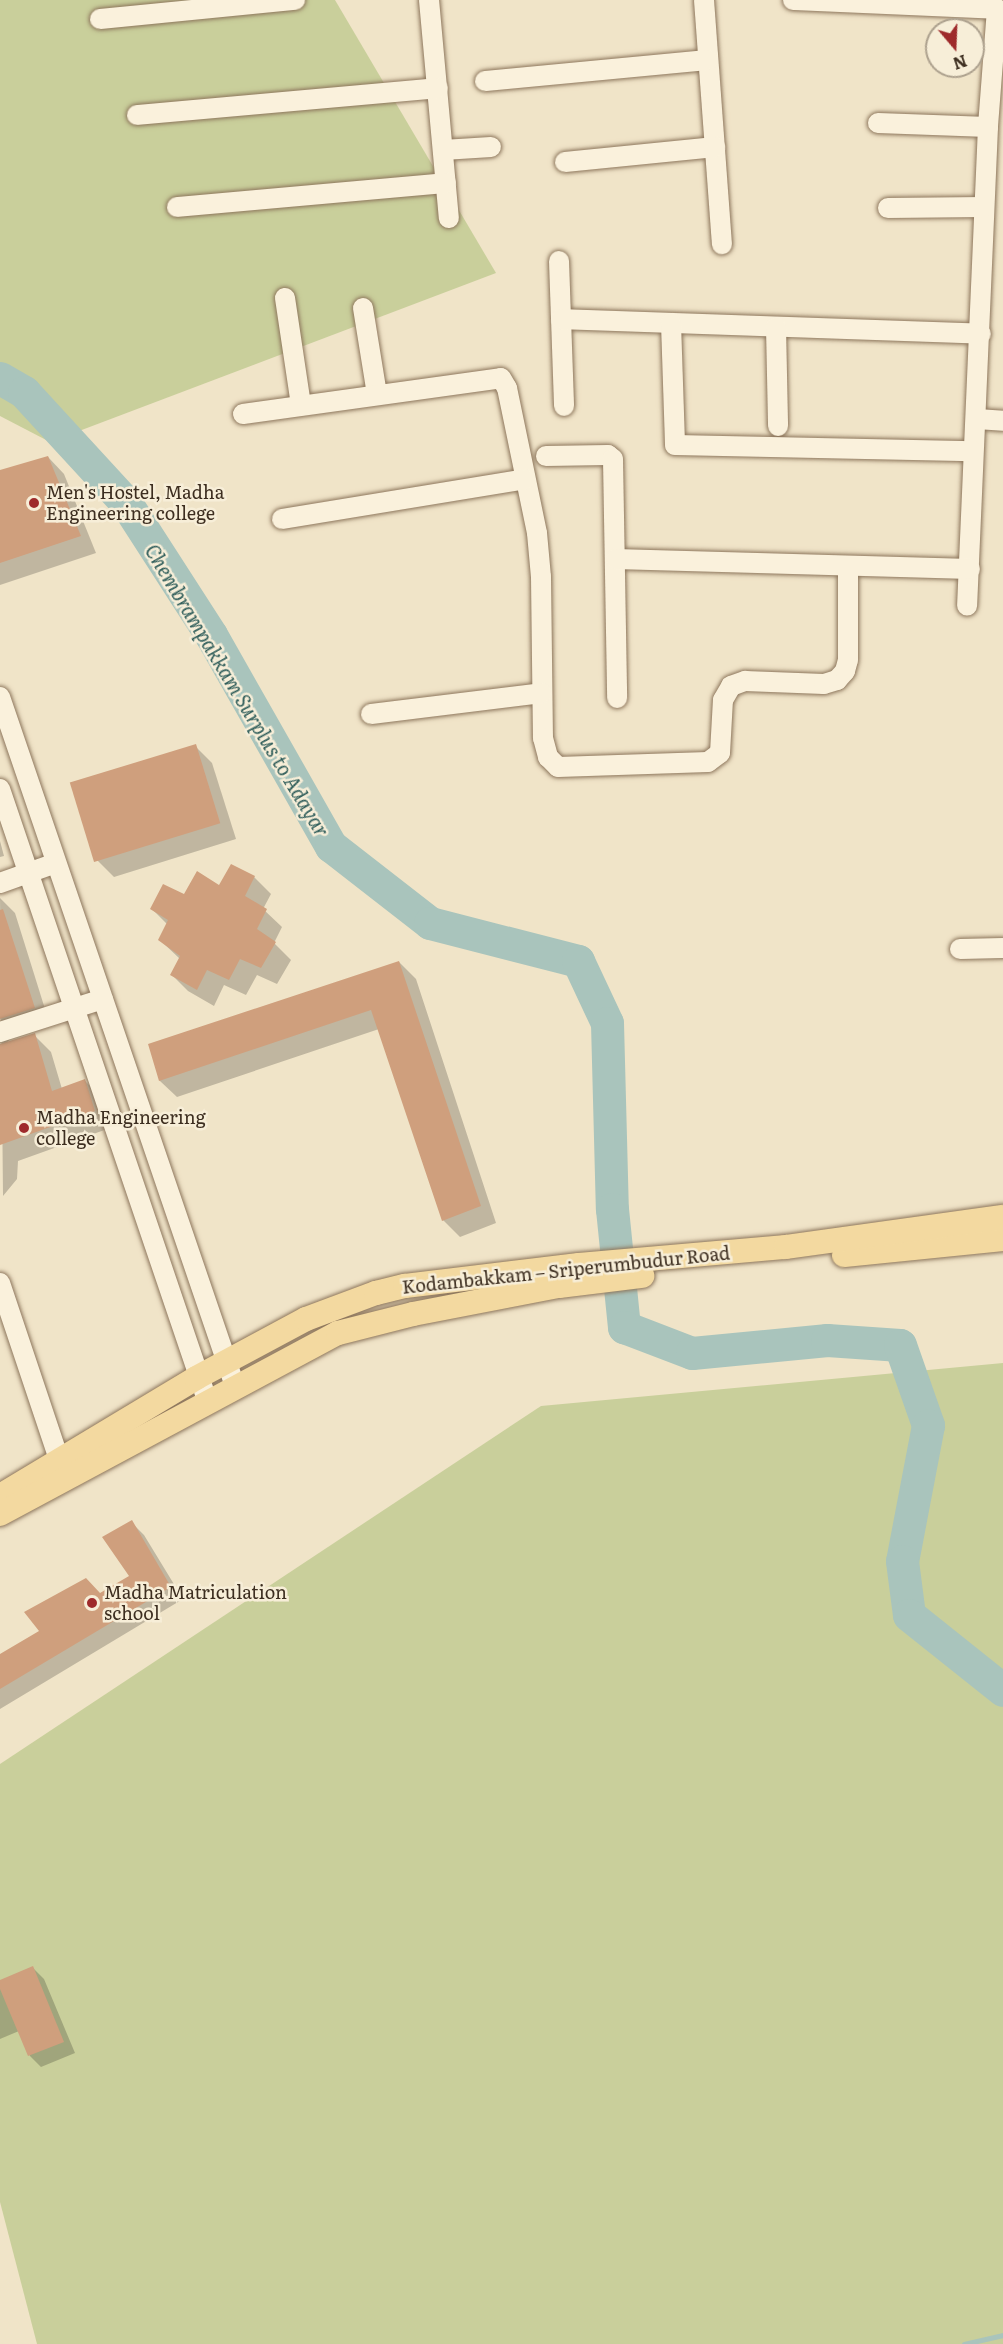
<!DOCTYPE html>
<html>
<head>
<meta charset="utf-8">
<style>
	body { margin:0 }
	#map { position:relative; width:1003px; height:2344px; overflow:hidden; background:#f0e4c8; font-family:Literata,serif }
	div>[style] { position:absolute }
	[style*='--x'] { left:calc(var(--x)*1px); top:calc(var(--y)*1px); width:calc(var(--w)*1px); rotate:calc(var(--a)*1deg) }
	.green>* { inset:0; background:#c9cf9b }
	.shadow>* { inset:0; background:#0003 }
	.stream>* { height:5px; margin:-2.5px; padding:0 2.5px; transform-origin:2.5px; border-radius:2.5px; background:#a9c4bc }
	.river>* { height:33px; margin:-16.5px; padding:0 16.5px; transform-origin:16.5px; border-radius:16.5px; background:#a9c4bc }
	.building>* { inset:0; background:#cf9f7d; transform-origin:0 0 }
	.roads { filter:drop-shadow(0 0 2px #8d765c) drop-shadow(0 0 2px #8d765c) }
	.minor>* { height:20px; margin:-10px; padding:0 10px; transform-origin:10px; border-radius:10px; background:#faf1dc }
	.major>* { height:24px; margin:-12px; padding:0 12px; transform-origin:12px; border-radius:12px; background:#f3d9a0 }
	.dots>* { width:16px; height:16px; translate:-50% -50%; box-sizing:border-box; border:3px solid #f7eed8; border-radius:50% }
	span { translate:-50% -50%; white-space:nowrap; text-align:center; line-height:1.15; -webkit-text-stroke:5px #f7eed8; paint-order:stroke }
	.poi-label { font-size:18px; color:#3d2e20 }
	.left { translate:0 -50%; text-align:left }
	.street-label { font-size:18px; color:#3d2e20 }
	.water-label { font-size:20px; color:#2f5d5a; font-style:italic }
	.north { position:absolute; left:925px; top:18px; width:60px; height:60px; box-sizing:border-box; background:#f7eed8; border:2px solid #ada18e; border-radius:50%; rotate:161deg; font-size:16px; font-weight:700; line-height:24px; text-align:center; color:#3d2e20 }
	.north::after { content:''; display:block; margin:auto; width:21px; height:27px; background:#9e2a2b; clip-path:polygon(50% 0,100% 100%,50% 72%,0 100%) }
</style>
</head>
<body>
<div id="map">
	<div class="green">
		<div style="clip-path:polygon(0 0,335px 0,496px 273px,50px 442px,0 416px)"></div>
		<div style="clip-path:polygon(1003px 1363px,1003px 2344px,37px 2344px,0 2202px,0 1764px,541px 1406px)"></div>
	</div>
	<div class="shadow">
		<div style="clip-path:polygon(48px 457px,64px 474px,96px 553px,0 585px,0 472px)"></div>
		<div style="clip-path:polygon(195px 746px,212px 763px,236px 839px,114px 877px,97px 860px)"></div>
		<div style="clip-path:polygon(0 841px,4px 856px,0 857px)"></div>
		<div style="clip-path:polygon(254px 877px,271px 894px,263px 909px,282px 927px,274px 943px,291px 960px,277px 984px,257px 975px,246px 995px,224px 985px,214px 1006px,188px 991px,172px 975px,180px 959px,160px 940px,167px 924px,152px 909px)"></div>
		<div style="clip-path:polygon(0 898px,15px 913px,50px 1025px,12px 1037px,6px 1044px,34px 1035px,51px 1052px,62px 1089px,85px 1081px,101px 1097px,110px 1128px,18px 1161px,17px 1179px,3px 1196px)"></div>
		<div style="clip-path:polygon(399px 962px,416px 979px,496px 1223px,460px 1237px,443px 1220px,379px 1029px,177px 1097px,160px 1081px,150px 1045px)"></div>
		<div style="clip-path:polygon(131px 1522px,144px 1535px,183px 1599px,0 1709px,0 1655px,132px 1577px)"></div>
		<div style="clip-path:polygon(33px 1968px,44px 1979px,75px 2053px,41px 2067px,30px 2056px,19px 2031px,0 2039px,0 1981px)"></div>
	</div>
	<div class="stream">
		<div style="--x:964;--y:2344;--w:40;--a:-13"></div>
	</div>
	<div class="river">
		<div style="--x:0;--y:378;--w:28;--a:30"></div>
		<div style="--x:24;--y:392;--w:151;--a:47.4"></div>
		<div style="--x:126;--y:503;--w:157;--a:57.2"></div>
		<div style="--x:211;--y:635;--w:243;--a:60.4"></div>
		<div style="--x:331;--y:846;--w:125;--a:37.9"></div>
		<div style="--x:430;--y:923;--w:153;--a:14.4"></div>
		<div style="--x:578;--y:961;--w:68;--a:64.9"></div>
		<div style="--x:607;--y:1023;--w:186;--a:88.5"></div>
		<div style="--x:612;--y:1209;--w:119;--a:84.2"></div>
		<div style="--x:624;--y:1327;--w:73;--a:20.9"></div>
		<div style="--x:692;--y:1353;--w:136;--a:-5.5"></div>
		<div style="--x:827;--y:1340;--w:73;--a:3.9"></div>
		<div style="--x:900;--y:1345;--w:85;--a:70.7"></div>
		<div style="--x:928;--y:1425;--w:138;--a:100.8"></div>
		<div style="--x:902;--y:1561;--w:54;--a:82.6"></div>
		<div style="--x:909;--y:1615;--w:120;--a:38.6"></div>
	</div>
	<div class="building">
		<div style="clip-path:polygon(48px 456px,81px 536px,0 563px,0 470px)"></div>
		<div style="left:196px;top:744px;width:83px;height:132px;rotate:73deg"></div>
		<div style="clip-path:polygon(231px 864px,255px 876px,245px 896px,267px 909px,257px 929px,276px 942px,261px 968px,240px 959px,229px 980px,207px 970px,197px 990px,170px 975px,180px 956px,158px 940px,168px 920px,150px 909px,163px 884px,184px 894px,197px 871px,219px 885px)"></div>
		<div style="clip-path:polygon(3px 909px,35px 1008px,0 1019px,0 910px)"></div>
		<div style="clip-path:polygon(399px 961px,481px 1206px,442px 1221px,371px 1010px,159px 1081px,148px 1044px)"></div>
		<div style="clip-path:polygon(35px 1033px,52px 1091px,85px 1079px,95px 1111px,0 1145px,0 1044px)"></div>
		<div style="clip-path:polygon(132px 1520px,171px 1587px,0 1689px,0 1654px,39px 1631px,24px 1612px,86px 1578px,100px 1593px,129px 1576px,102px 1537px)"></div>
		<div style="clip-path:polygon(33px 1966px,64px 2042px,28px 2056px,0 1989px,0 1980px)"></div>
	</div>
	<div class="roads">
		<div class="minor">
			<div style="--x:429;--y:0;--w:219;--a:84.8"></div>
			<div style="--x:704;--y:0;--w:245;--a:85.8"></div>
			<div style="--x:793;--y:0;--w:204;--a:2.5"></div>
			<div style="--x:997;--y:9;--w:118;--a:94.4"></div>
			<div style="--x:988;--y:127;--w:479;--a:92.5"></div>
			<div style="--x:100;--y:19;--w:196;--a:-5.6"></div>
			<div style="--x:485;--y:81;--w:224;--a:-5.4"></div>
			<div style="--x:137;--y:115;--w:302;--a:-5.1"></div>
			<div style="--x:878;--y:123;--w:110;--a:2.1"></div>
			<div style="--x:443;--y:150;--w:48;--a:-3.6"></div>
			<div style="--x:565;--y:162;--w:151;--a:-5.7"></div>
			<div style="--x:177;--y:207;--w:270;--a:-5.1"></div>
			<div style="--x:888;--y:208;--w:96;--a:-0.6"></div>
			<div style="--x:559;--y:261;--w:145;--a:88"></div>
			<div style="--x:285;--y:298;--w:108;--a:81.5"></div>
			<div style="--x:363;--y:308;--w:87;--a:80.8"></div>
			<div style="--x:561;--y:319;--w:420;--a:2"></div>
			<div style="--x:671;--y:323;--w:122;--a:88.1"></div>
			<div style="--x:675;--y:445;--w:298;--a:1.2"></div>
			<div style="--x:776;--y:327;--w:99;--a:88.8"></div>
			<div style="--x:243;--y:414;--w:260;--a:-7.9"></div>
			<div style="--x:501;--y:378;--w:12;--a:59"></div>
			<div style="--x:507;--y:388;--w:148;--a:78.3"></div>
			<div style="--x:537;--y:533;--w:44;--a:84.8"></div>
			<div style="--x:541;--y:577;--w:161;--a:89.3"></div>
			<div style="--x:543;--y:738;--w:20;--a:75"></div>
			<div style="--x:548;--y:757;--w:14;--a:45"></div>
			<div style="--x:558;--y:767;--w:150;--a:-1.9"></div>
			<div style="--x:708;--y:762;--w:15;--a:-37"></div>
			<div style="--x:720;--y:753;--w:53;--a:-86.8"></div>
			<div style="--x:723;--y:700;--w:16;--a:-60"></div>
			<div style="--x:731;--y:686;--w:15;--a:-20"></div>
			<div style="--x:745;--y:681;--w:79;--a:2.2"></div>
			<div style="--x:824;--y:684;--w:14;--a:-17"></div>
			<div style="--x:837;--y:680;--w:12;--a:-48"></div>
			<div style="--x:845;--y:671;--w:11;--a:-75"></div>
			<div style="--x:848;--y:660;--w:94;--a:-90"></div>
			<div style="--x:977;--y:419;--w:26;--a:4"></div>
			<div style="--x:546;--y:456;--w:62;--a:-0.9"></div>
			<div style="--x:608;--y:455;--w:6;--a:39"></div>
			<div style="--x:613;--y:459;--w:239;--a:89"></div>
			<div style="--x:282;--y:519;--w:246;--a:-9.3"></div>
			<div style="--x:616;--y:559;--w:354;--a:1.6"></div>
			<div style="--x:0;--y:697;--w:728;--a:71.17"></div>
			<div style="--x:371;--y:714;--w:172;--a:-7"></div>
			<div style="--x:0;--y:789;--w:645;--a:71.28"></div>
			<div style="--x:0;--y:883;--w:59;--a:-19.7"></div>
			<div style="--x:960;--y:949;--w:43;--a:-1.3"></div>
			<div style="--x:0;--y:1032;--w:108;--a:-17.8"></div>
			<div style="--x:0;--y:1283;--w:201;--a:71.5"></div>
		</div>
		<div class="major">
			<div style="--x:844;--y:1255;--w:160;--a:-5.7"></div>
			<div style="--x:0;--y:1496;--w:229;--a:-31"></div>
			<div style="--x:196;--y:1378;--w:125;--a:-28.2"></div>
			<div style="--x:306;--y:1319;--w:75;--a:-20.4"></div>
			<div style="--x:376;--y:1293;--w:30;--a:-14"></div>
			<div style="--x:405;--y:1286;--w:175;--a:-6.9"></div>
			<div style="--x:579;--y:1265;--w:208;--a:-5"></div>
			<div style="--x:786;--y:1247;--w:219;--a:-7.9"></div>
			<div style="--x:0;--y:1514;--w:383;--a:-28.2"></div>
			<div style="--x:338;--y:1333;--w:77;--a:-14.2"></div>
			<div style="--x:413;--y:1314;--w:149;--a:-10.9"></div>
			<div style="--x:559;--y:1286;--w:84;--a:-6.9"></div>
		</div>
	</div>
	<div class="dots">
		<div style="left:34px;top:503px;background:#9e2a2b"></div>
		<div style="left:24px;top:1128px;background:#9e2a2b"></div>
		<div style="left:92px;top:1603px;background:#9e2a2b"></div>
	</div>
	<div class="poi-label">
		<span class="left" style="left:46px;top:503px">Men's Hostel, Madha<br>Engineering college</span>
		<span class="left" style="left:36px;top:1128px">Madha Engineering<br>college</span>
		<span class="left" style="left:104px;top:1603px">Madha Matriculation<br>school</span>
	</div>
	<div class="street-label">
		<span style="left:566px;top:1270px;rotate:-6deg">Kodambakkam – Sriperumbudur Road</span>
	</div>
	<div class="water-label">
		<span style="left:238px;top:690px;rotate:59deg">Chembrampakkam Surplus to Adayar</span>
	</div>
	<div class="north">N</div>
</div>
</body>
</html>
